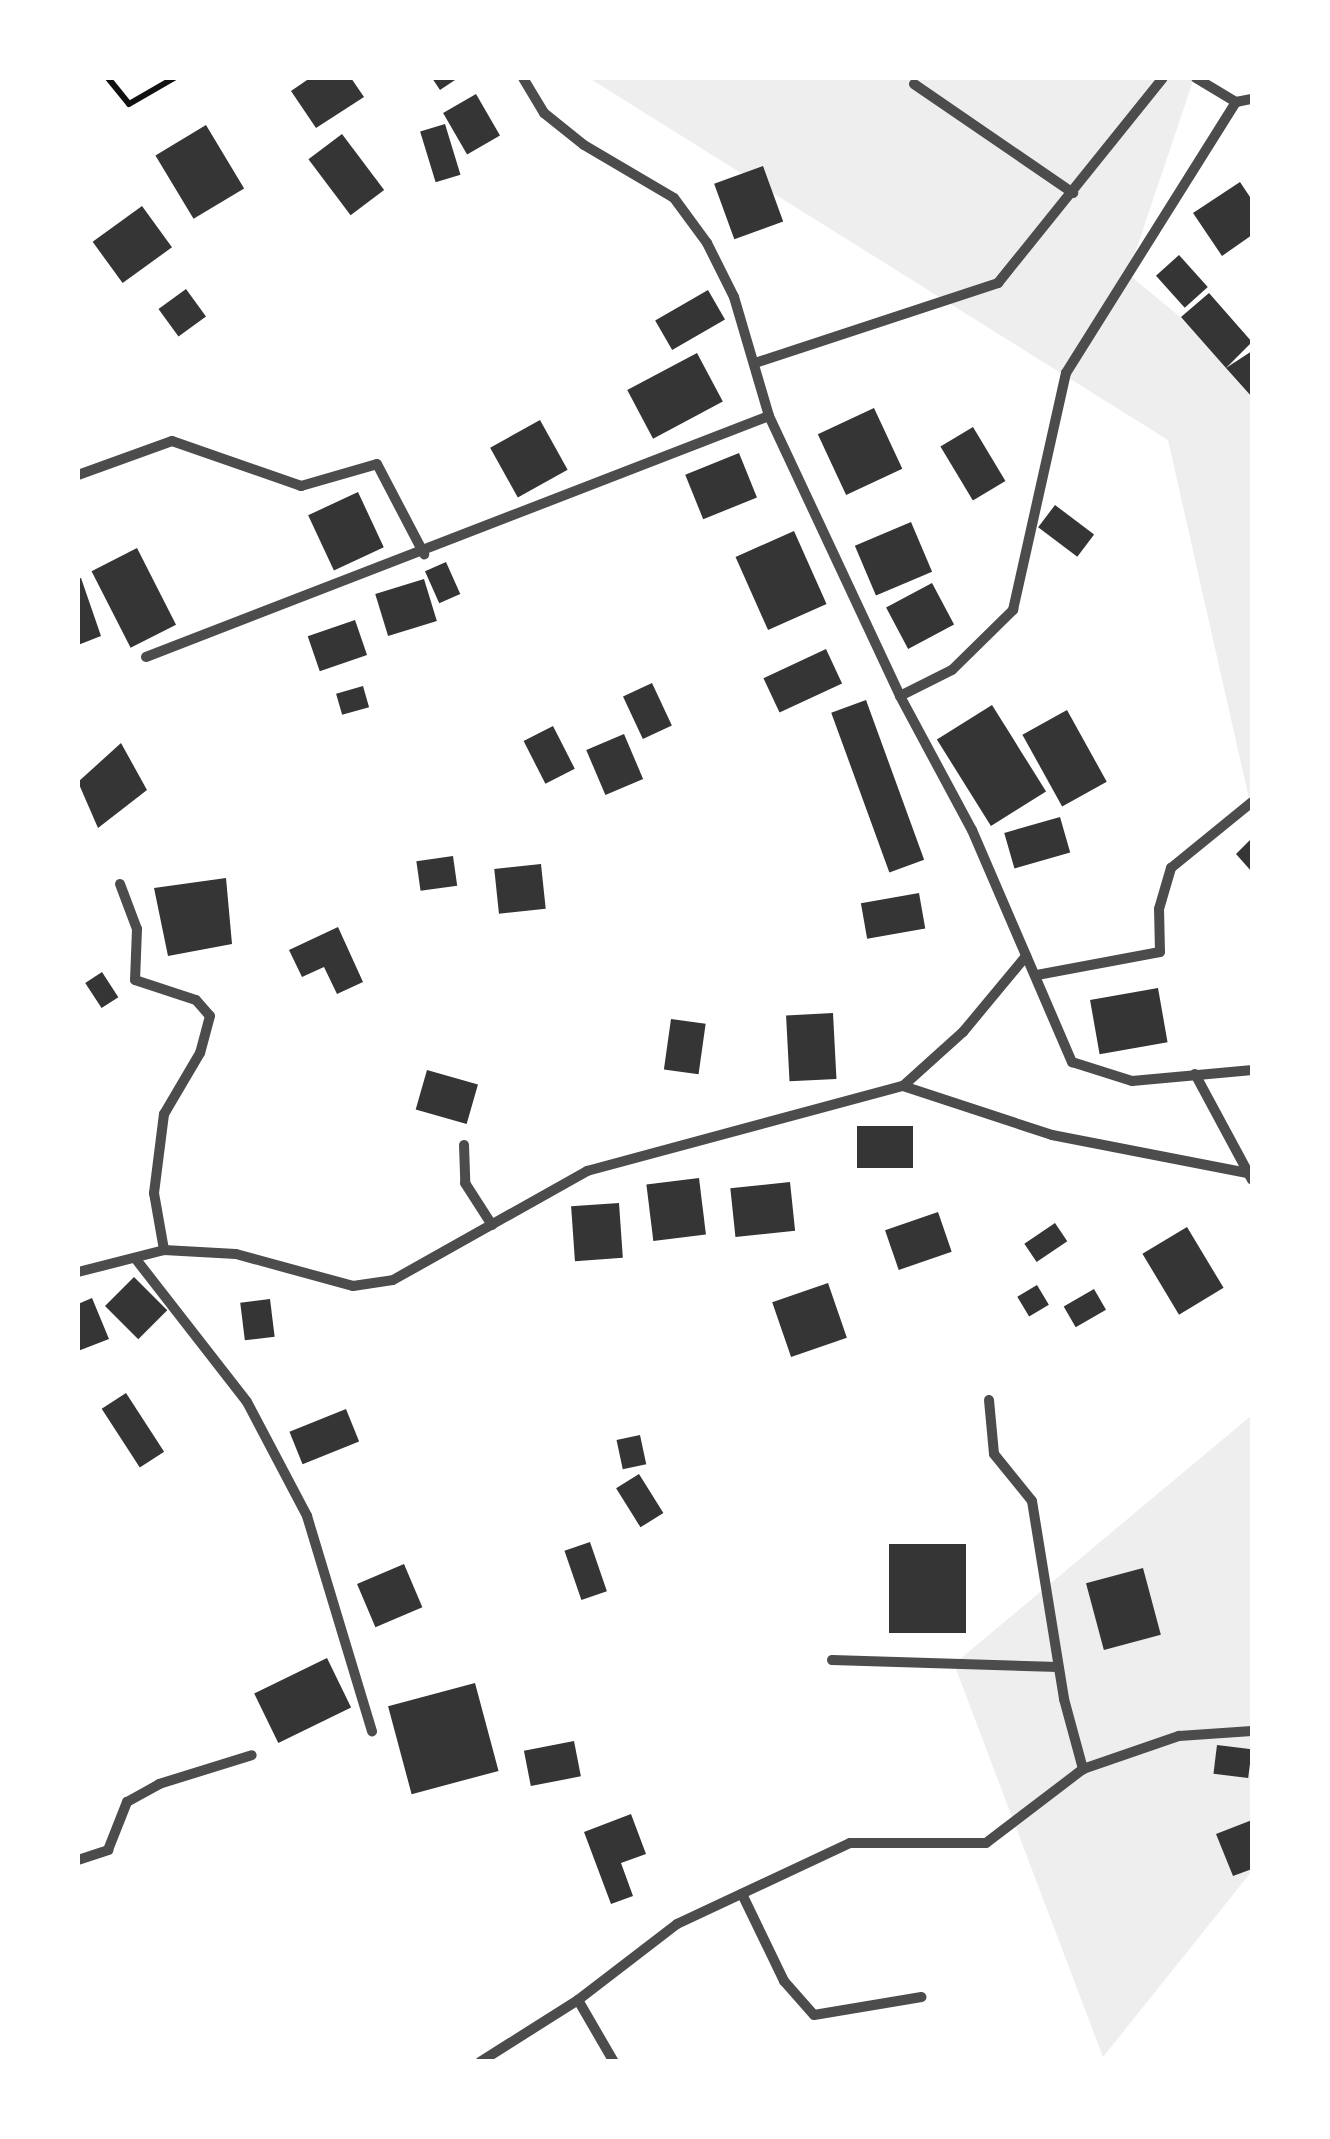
<!DOCTYPE html>
<html>
<head>
<meta charset="utf-8">
<style>
	body { margin:0 }
	#map { position:relative; width:1330px; height:2139px; overflow:hidden; background:#fff; font-family:"Golos Text",sans-serif }
	div>[style] { position:absolute }
	[style*='--x'] { left:calc(var(--x)*1px); top:calc(var(--y)*1px); width:calc(var(--w)*1px); rotate:calc(var(--a)*1deg) }
	.green>* { inset:0; background:#eee }
	.building>* { inset:0; background:#353535; transform-origin:0 0 }
	.path>* { height:6px; margin:-3px; padding:0 3px; transform-origin:3px; border-radius:3px; background:#111 }
	.minor>* { height:10px; margin:-5px; padding:0 5px; transform-origin:5px; border-radius:5px; background:#4c4c4c }
	span { translate:-50% -50%; white-space:nowrap; text-align:center; line-height:1.15; -webkit-text-stroke:8px #fff; paint-order:stroke }
	.frame { position:absolute; inset:0; border:80px solid #fff; pointer-events:none }
</style>
</head>
<body>
<div id="map">
	<div class="green">
		<div style="clip-path:polygon(589px 78px,1194px 78px,1128px 274px,1252px 376px,1252px 812px,1168px 440px)"></div>
		<div style="clip-path:polygon(1252px 1415px,1252px 1871px,1103px 2057px,954px 1664px)"></div>
	</div>
	<div class="building">
		<div style="clip-path:polygon(310px 78px,351px 78px,364px 97px,316px 128px,291px 91px)"></div>
		<div style="clip-path:polygon(432px 78px,458px 78px,440px 90px)"></div>
		<div style="left:476px;top:94px;width:48px;height:38px;rotate:60deg"></div>
		<div style="left:445px;top:124px;width:53px;height:26px;rotate:73deg"></div>
		<div style="left:206px;top:125px;width:74px;height:59px;rotate:59deg"></div>
		<div style="left:342px;top:134px;width:70px;height:42px;rotate:53deg"></div>
		<div style="left:763px;top:166px;width:59px;height:52px;rotate:70deg"></div>
		<div style="clip-path:polygon(1240px 182px,1252px 200px,1252px 235px,1222px 256px,1193px 213px)"></div>
		<div style="left:142px;top:206px;width:51px;height:61px;rotate:54deg"></div>
		<div style="left:1179px;top:255px;width:43px;height:31px;rotate:48deg"></div>
		<div style="left:186px;top:289px;width:34px;height:34px;rotate:54deg"></div>
		<div style="left:708px;top:290px;width:34px;height:61px;rotate:60deg"></div>
		<div style="clip-path:polygon(1209px 293px,1252px 342px,1226px 368px,1252px 351px,1252px 397px,1226px 368px,1181px 317px)"></div>
		<div style="left:697px;top:353px;width:55px;height:79px;rotate:62deg"></div>
		<div style="left:874px;top:408px;width:67px;height:62px;rotate:65deg"></div>
		<div style="left:540px;top:420px;width:57px;height:57px;rotate:61deg"></div>
		<div style="left:973px;top:427px;width:63px;height:38px;rotate:59deg"></div>
		<div style="left:739px;top:453px;width:48px;height:58px;rotate:68deg"></div>
		<div style="left:358px;top:492px;width:61px;height:55px;rotate:65deg"></div>
		<div style="left:1055px;top:505px;width:49px;height:28px;rotate:37deg"></div>
		<div style="left:911px;top:522px;width:54px;height:61px;rotate:67deg"></div>
		<div style="left:794px;top:531px;width:80px;height:64px;rotate:66deg"></div>
		<div style="left:137px;top:548px;width:86px;height:51px;rotate:63deg"></div>
		<div style="left:446px;top:562px;width:35px;height:23px;rotate:66deg"></div>
		<div style="clip-path:polygon(81px 578px,101px 636px,78px 645px,78px 579px)"></div>
		<div style="left:424px;top:579px;width:44px;height:51px;rotate:73deg"></div>
		<div style="left:932px;top:583px;width:47px;height:52px;rotate:62deg"></div>
		<div style="left:355px;top:620px;width:37px;height:50px;rotate:71deg"></div>
		<div style="left:826px;top:649px;width:38px;height:69px;rotate:65deg"></div>
		<div style="left:652px;top:683px;width:47px;height:32px;rotate:65deg"></div>
		<div style="left:363px;top:686px;width:22px;height:28px;rotate:74deg"></div>
		<div style="left:866px;top:700px;width:170px;height:37px;rotate:70deg"></div>
		<div style="left:992px;top:705px;width:102px;height:65px;rotate:58deg"></div>
		<div style="left:1067px;top:710px;width:82px;height:51px;rotate:61deg"></div>
		<div style="left:553px;top:726px;width:48px;height:33px;rotate:63deg"></div>
		<div style="left:624px;top:734px;width:49px;height:41px;rotate:67deg"></div>
		<div style="clip-path:polygon(121px 743px,147px 790px,98px 828px,78px 782px)"></div>
		<div style="left:1060px;top:817px;width:37px;height:58px;rotate:74deg"></div>
		<div style="clip-path:polygon(1252px 838px,1252px 872px,1236px 854px)"></div>
		<div style="left:453px;top:856px;width:30px;height:37px;rotate:82deg"></div>
		<div style="left:541px;top:864px;width:45px;height:47px;rotate:84deg"></div>
		<div style="clip-path:polygon(226px 878px,232px 944px,168px 956px,154px 888px)"></div>
		<div style="left:919px;top:893px;width:36px;height:59px;rotate:80deg"></div>
		<div style="clip-path:polygon(338px 927px,363px 982px,337px 994px,324px 967px,302px 977px,289px 950px)"></div>
		<div style="left:102px;top:972px;width:30px;height:20px;rotate:57deg"></div>
		<div style="left:1158px;top:988px;width:55px;height:69px;rotate:80deg"></div>
		<div style="left:833px;top:1013px;width:66px;height:47px;rotate:87deg"></div>
		<div style="left:671px;top:1019px;width:35px;height:51px;rotate:8deg"></div>
		<div style="left:427px;top:1070px;width:53px;height:41px;rotate:16deg"></div>
		<div style="left:857px;top:1126px;width:56px;height:42px"></div>
		<div style="left:699px;top:1178px;width:57px;height:53px;rotate:83deg"></div>
		<div style="left:790px;top:1182px;width:49px;height:60px;rotate:84deg"></div>
		<div style="left:619px;top:1203px;width:55px;height:48px;rotate:86deg"></div>
		<div style="left:938px;top:1212px;width:42px;height:56px;rotate:71deg"></div>
		<div style="left:1055px;top:1223px;width:22px;height:37px;rotate:56deg"></div>
		<div style="left:1187px;top:1227px;width:71px;height:52px;rotate:59deg"></div>
		<div style="left:134px;top:1277px;width:47px;height:41px;rotate:45deg"></div>
		<div style="left:828px;top:1283px;width:58px;height:59px;rotate:71deg"></div>
		<div style="left:1037px;top:1285px;width:23px;height:23px;rotate:59deg"></div>
		<div style="left:1094px;top:1289px;width:24px;height:35px;rotate:60deg"></div>
		<div style="clip-path:polygon(92px 1298px,109px 1339px,78px 1351px,78px 1304px)"></div>
		<div style="left:270px;top:1299px;width:38px;height:30px;rotate:83deg"></div>
		<div style="left:126px;top:1393px;width:70px;height:29px;rotate:57deg"></div>
		<div style="left:346px;top:1409px;width:35px;height:61px;rotate:68deg"></div>
		<div style="left:640px;top:1435px;width:30px;height:24px;rotate:78deg"></div>
		<div style="left:639px;top:1474px;width:46px;height:27px;rotate:58deg"></div>
		<div style="left:590px;top:1542px;width:52px;height:27px;rotate:71deg"></div>
		<div style="left:889px;top:1544px;width:77px;height:89px"></div>
		<div style="left:404px;top:1564px;width:47px;height:51px;rotate:67deg"></div>
		<div style="left:1143px;top:1568px;width:69px;height:59px;rotate:75deg"></div>
		<div style="left:327px;top:1658px;width:55px;height:81px;rotate:64deg"></div>
		<div style="left:475px;top:1683px;width:91px;height:90px;rotate:75deg"></div>
		<div style="left:574px;top:1741px;width:36px;height:51px;rotate:79deg"></div>
		<div style="left:1217px;top:1745px;width:35px;height:29px;rotate:7deg"></div>
		<div style="clip-path:polygon(631px 1814px,646px 1854px,621px 1863px,633px 1896px,611px 1904px,584px 1832px)"></div>
		<div style="clip-path:polygon(1252px 1820px,1252px 1869px,1233px 1876px,1216px 1834px)"></div>
	</div>
	<div class="path">
		<div style="--x:108;--y:78;--w:33;--a:51"></div>
		<div style="--x:129;--y:104;--w:52;--a:-30"></div>
	</div>
	<div class="minor">
		<div style="--x:523;--y:78;--w:41;--a:59"></div>
		<div style="--x:544;--y:113;--w:51;--a:38.7"></div>
		<div style="--x:584;--y:145;--w:104;--a:30.5"></div>
		<div style="--x:674;--y:198;--w:56;--a:53.7"></div>
		<div style="--x:707;--y:243;--w:60;--a:63.4"></div>
		<div style="--x:734;--y:297;--w:124;--a:73.6"></div>
		<div style="--x:769;--y:416;--w:309;--a:64.9"></div>
		<div style="--x:900;--y:696;--w:152;--a:61.8"></div>
		<div style="--x:972;--y:830;--w:253;--a:66.7"></div>
		<div style="--x:1072;--y:1062;--w:63;--a:17.6"></div>
		<div style="--x:1132;--y:1081;--w:121;--a:-5.2"></div>
		<div style="--x:1196;--y:78;--w:47;--a:31"></div>
		<div style="--x:1236;--y:102;--w:16;--a:-11"></div>
		<div style="--x:914;--y:84;--w:193;--a:34.4"></div>
		<div style="--x:755;--y:363;--w:256;--a:-18.2"></div>
		<div style="--x:998;--y:283;--w:263;--a:-51.2"></div>
		<div style="--x:78;--y:475;--w:100;--a:-19.9"></div>
		<div style="--x:172;--y:441;--w:137;--a:19.2"></div>
		<div style="--x:301;--y:486;--w:79;--a:-16.1"></div>
		<div style="--x:377;--y:464;--w:102;--a:62.4"></div>
		<div style="--x:146;--y:657;--w:668;--a:-21.15"></div>
		<div style="--x:900;--y:696;--w:58;--a:-26.6"></div>
		<div style="--x:952;--y:670;--w:86;--a:-44.5"></div>
		<div style="--x:1013;--y:610;--w:243;--a:-77.4"></div>
		<div style="--x:1066;--y:373;--w:320;--a:-57.9"></div>
		<div style="--x:120;--y:884;--w:48;--a:69.3"></div>
		<div style="--x:137;--y:929;--w:51;--a:92.2"></div>
		<div style="--x:135;--y:980;--w:64;--a:18.2"></div>
		<div style="--x:196;--y:1000;--w:21;--a:49"></div>
		<div style="--x:210;--y:1016;--w:38;--a:105"></div>
		<div style="--x:200;--y:1053;--w:71;--a:120.5"></div>
		<div style="--x:164;--y:1114;--w:80;--a:97.2"></div>
		<div style="--x:154;--y:1193;--w:58;--a:80"></div>
		<div style="--x:1037;--y:975;--w:125;--a:-10.6"></div>
		<div style="--x:1160;--y:952;--w:43;--a:-91.3"></div>
		<div style="--x:1159;--y:909;--w:43;--a:-73.7"></div>
		<div style="--x:1171;--y:868;--w:104;--a:-39.2"></div>
		<div style="--x:1195;--y:1074;--w:120;--a:61.7"></div>
		<div style="--x:903;--y:1086;--w:81;--a:-42"></div>
		<div style="--x:963;--y:1032;--w:99;--a:-50.3"></div>
		<div style="--x:464;--y:1145;--w:38;--a:88"></div>
		<div style="--x:465;--y:1183;--w:50;--a:57.3"></div>
		<div style="--x:135;--y:1258;--w:182;--a:52.1"></div>
		<div style="--x:247;--y:1402;--w:129;--a:62.2"></div>
		<div style="--x:307;--y:1516;--w:225;--a:73.2"></div>
		<div style="--x:78;--y:1272;--w:89;--a:-14.3"></div>
		<div style="--x:164;--y:1250;--w:72;--a:3.2"></div>
		<div style="--x:236;--y:1254;--w:121;--a:15.3"></div>
		<div style="--x:353;--y:1286;--w:40;--a:-8.5"></div>
		<div style="--x:393;--y:1280;--w:223;--a:-29.3"></div>
		<div style="--x:587;--y:1171;--w:327;--a:-15.1"></div>
		<div style="--x:903;--y:1086;--w:157;--a:18.2"></div>
		<div style="--x:1052;--y:1135;--w:199;--a:11"></div>
		<div style="--x:989;--y:1400;--w:54;--a:84.7"></div>
		<div style="--x:994;--y:1454;--w:60;--a:51"></div>
		<div style="--x:1032;--y:1501;--w:201;--a:80.8"></div>
		<div style="--x:1064;--y:1699;--w:73;--a:74.8"></div>
		<div style="--x:832;--y:1660;--w:226;--a:1.8"></div>
		<div style="--x:78;--y:1860;--w:32;--a:-18"></div>
		<div style="--x:108;--y:1850;--w:52;--a:-68.4"></div>
		<div style="--x:127;--y:1802;--w:37;--a:-29"></div>
		<div style="--x:159;--y:1784;--w:97;--a:-17.3"></div>
		<div style="--x:742;--y:1894;--w:97;--a:64.2"></div>
		<div style="--x:784;--y:1981;--w:45;--a:48.6"></div>
		<div style="--x:814;--y:2015;--w:109;--a:-9.5"></div>
		<div style="--x:578;--y:2000;--w:72;--a:59.9"></div>
		<div style="--x:480;--y:2062;--w:116;--a:-32.3"></div>
		<div style="--x:578;--y:2000;--w:125;--a:-37.5"></div>
		<div style="--x:677;--y:1924;--w:191;--a:-25.1"></div>
		<div style="--x:850;--y:1843;--w:136;--a:0"></div>
		<div style="--x:986;--y:1843;--w:122;--a:-37.3"></div>
		<div style="--x:1083;--y:1769;--w:102;--a:-19"></div>
		<div style="--x:1179;--y:1736;--w:73;--a:-3.9"></div>
	</div>
	<div class="frame"></div>
</div>
</body>
</html>
